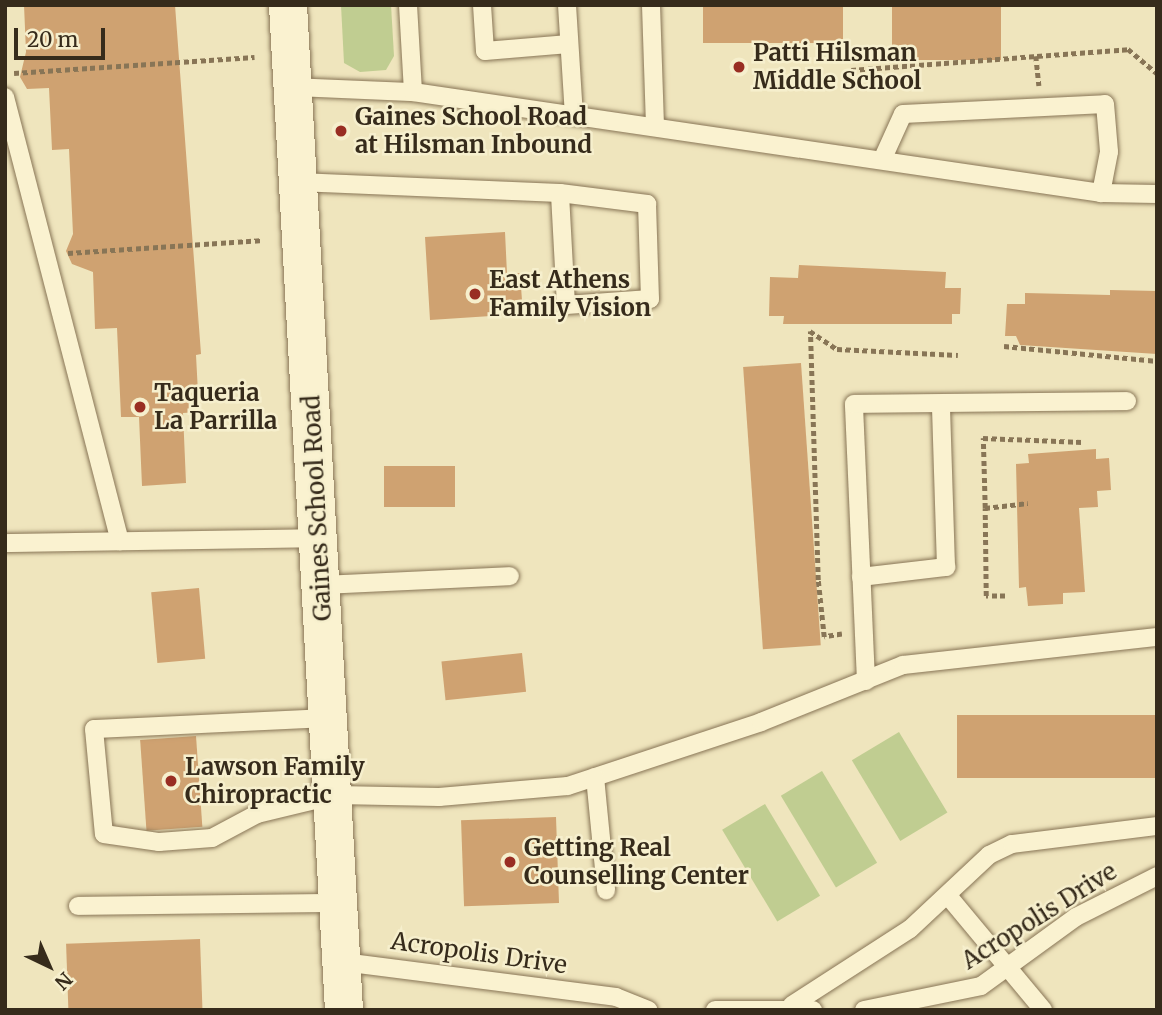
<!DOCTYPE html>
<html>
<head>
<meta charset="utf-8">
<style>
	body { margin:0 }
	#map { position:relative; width:1162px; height:1015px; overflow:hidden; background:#efe5bd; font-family:Merriweather,serif }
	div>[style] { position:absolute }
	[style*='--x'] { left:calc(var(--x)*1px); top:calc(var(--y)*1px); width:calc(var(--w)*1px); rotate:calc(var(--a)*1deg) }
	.green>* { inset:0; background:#c0cd91; transform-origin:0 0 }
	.building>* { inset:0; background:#cfa271; transform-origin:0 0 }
	.path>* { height:4.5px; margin-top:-2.25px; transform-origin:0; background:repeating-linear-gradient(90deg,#887556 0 5px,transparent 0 8.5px) }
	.roads { filter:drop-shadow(0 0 2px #887556) drop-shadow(0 0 2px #887556) }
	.lane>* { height:18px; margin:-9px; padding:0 9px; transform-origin:9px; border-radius:9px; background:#faf2d0 }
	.secondary>* { height:38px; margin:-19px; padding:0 19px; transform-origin:19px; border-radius:19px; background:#faf2d0 }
	.dots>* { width:19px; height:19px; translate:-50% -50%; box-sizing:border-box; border:4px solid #f6efcd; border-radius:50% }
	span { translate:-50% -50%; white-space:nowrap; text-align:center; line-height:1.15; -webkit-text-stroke:5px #f6efcd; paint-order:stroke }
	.poi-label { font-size:24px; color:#362b1b; font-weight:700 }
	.left { translate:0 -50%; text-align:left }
	.street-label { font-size:24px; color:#362b1b }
	.frame { position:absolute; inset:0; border:7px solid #362b1b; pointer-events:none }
	.north { position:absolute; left:14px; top:931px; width:70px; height:70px; -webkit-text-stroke:5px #f6efcd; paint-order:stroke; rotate:136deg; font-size:19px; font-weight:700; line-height:28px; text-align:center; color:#362b1b }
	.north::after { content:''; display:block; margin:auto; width:24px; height:32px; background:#362b1b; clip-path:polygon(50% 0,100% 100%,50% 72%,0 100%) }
	.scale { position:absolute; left:14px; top:28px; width:91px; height:32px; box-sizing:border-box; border:4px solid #362b1b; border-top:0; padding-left:9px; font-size:21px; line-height:24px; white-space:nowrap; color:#362b1b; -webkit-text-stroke:5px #f6efcd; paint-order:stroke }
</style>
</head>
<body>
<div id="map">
	<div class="green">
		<div style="clip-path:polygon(341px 5px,391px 5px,394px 56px,386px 70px,360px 72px,344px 63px)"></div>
		<div style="left:899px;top:732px;width:94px;height:55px;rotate:59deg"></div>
		<div style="left:822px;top:771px;width:107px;height:48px;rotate:59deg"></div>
		<div style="left:765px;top:804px;width:107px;height:50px;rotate:59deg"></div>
	</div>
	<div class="building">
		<div style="clip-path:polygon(24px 5px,175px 5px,201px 354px,196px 355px,199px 412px,183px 413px,186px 483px,142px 486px,139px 417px,121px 417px,117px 328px,95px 329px,93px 272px,72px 264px,66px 251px,73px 234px,69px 149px,52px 150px,49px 88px,27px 89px,20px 77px,26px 52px)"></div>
		<div style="left:703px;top:5px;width:140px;height:38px"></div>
		<div style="left:892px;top:5px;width:109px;height:55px"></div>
		<div style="clip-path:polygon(505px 232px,507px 274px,520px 273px,523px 314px,430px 320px,425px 237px)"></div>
		<div style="clip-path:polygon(799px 265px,946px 272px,945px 288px,961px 288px,960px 314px,952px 314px,952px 324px,783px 324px,784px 316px,769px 316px,770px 277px,798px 278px)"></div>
		<div style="clip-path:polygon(1110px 290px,1157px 291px,1157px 354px,1020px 345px,1016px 336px,1005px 336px,1007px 304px,1025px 304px,1025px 293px,1110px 295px)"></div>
		<div style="left:801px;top:363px;width:283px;height:58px;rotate:86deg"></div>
		<div style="clip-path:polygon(1096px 449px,1096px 459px,1109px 458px,1111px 490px,1097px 491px,1098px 507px,1079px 508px,1085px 592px,1063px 593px,1063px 604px,1028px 606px,1026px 587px,1019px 588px,1016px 464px,1029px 463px,1028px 454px)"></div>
		<div style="left:455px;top:466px;width:41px;height:71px;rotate:90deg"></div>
		<div style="left:199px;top:588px;width:71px;height:48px;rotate:85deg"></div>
		<div style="left:522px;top:653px;width:39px;height:81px;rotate:84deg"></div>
		<div style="left:1157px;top:715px;width:63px;height:200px;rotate:90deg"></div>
		<div style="left:196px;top:736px;width:91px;height:56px;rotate:86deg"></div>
		<div style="left:556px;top:817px;width:86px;height:95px;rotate:88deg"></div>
		<div style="left:200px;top:939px;width:70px;height:134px;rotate:88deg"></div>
	</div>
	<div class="path">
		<div style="--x:1036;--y:56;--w:30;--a:84"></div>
		<div style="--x:851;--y:70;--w:278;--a:-4.3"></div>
		<div style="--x:1128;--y:49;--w:38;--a:40"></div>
		<div style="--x:14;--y:73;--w:241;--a:-3.8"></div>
		<div style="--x:68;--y:253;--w:195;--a:-3.8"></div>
		<div style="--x:1004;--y:346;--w:154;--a:5.6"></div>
		<div style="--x:985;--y:508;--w:70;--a:-91.6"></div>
		<div style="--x:983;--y:438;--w:99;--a:2.3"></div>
		<div style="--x:1005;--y:596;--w:19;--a:180"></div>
		<div style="--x:986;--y:596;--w:88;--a:-90.7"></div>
		<div style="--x:985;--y:508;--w:43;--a:-6.6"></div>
		<div style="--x:842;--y:634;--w:18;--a:171"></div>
		<div style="--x:824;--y:637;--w:57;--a:-96"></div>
		<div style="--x:818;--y:580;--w:249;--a:-91.8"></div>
		<div style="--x:810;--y:331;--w:32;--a:34"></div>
		<div style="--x:837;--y:349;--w:121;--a:2.8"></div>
	</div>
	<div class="roads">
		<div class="lane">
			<div style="--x:408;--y:5;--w:87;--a:86.7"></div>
			<div style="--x:482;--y:5;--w:46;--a:86.3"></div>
			<div style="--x:485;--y:51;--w:84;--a:-4.8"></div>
			<div style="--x:567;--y:5;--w:111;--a:86.4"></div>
			<div style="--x:651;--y:5;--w:119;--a:88.1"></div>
			<div style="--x:293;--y:87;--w:120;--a:2.4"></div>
			<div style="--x:413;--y:92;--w:695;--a:8.35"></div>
			<div style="--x:1101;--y:193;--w:56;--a:1"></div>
			<div style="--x:5;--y:97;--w:459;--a:75.5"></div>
			<div style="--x:883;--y:158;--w:48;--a:-65.6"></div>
			<div style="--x:903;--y:114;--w:202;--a:-2.8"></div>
			<div style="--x:1105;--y:104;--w:48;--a:85.2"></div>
			<div style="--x:1109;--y:152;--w:42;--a:101"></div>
			<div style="--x:298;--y:182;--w:262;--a:2.4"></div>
			<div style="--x:560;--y:193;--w:88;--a:7.2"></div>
			<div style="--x:647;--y:204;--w:95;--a:88.2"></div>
			<div style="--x:650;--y:299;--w:84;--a:175.9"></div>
			<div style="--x:566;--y:305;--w:112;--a:-93.1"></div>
			<div style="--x:5;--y:543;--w:314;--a:-0.9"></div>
			<div style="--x:861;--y:577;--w:86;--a:-6.7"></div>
			<div style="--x:946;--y:567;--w:163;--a:-91.8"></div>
			<div style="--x:321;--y:585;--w:189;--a:-2.7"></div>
			<div style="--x:866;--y:681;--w:277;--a:-92.5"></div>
			<div style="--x:854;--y:404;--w:273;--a:-0.6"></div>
			<div style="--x:329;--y:718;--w:235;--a:177.3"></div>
			<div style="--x:94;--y:729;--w:105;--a:84.6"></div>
			<div style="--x:104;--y:834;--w:56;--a:8.3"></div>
			<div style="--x:159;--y:842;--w:53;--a:-4.3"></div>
			<div style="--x:212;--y:838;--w:51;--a:-28.1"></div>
			<div style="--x:257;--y:814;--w:81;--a:-13.5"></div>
			<div style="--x:336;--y:795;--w:103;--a:1.1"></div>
			<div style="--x:439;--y:797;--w:129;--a:-4.9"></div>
			<div style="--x:568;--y:786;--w:203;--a:-18.3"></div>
			<div style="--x:761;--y:722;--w:153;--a:-21.9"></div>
			<div style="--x:903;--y:665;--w:256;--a:-6.3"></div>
			<div style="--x:595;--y:777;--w:114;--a:84.4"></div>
			<div style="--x:949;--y:897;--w:147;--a:50.2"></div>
			<div style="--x:78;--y:906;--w:261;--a:-0.7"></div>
			<div style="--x:343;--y:962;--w:275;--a:7.3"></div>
			<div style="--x:616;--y:997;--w:35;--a:22"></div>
			<div style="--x:792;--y:1005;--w:140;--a:-32.8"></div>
			<div style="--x:910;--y:929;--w:108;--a:-43.1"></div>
			<div style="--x:989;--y:855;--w:25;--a:-26"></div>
			<div style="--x:1012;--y:844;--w:146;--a:-7.1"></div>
			<div style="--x:715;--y:1010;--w:98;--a:0"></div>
			<div style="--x:864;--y:1010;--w:119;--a:-11.6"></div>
			<div style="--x:981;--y:986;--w:117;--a:-36"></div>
			<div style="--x:1076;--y:917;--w:91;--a:-26.8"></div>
		</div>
		<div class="secondary">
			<div style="--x:288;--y:5;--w:1007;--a:86.81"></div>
		</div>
	</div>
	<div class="dots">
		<div style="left:739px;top:67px;background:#992e23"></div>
		<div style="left:341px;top:131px;background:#992e23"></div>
		<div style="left:475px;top:294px;background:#992e23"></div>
		<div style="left:140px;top:407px;background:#992e23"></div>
		<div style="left:171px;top:781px;background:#992e23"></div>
		<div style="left:510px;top:862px;background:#992e23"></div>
	</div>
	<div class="poi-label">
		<span class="left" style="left:753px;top:67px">Patti Hilsman<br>Middle School</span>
		<span class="left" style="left:355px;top:131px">Gaines School Road<br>at Hilsman Inbound</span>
		<span class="left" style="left:489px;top:294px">East Athens<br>Family Vision</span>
		<span class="left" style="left:154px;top:407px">Taqueria<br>La Parrilla</span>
		<span class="left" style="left:185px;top:781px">Lawson Family<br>Chiropractic</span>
		<span class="left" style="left:524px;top:862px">Getting Real<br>Counselling Center</span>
	</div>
	<div class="street-label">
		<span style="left:317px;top:508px;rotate:-93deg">Gaines School Road</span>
		<span style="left:1039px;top:916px;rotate:-32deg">Acropolis Drive</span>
		<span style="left:479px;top:953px;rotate:8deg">Acropolis Drive</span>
	</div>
	<div class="frame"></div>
	<div class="north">N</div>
	<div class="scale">20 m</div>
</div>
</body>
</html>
